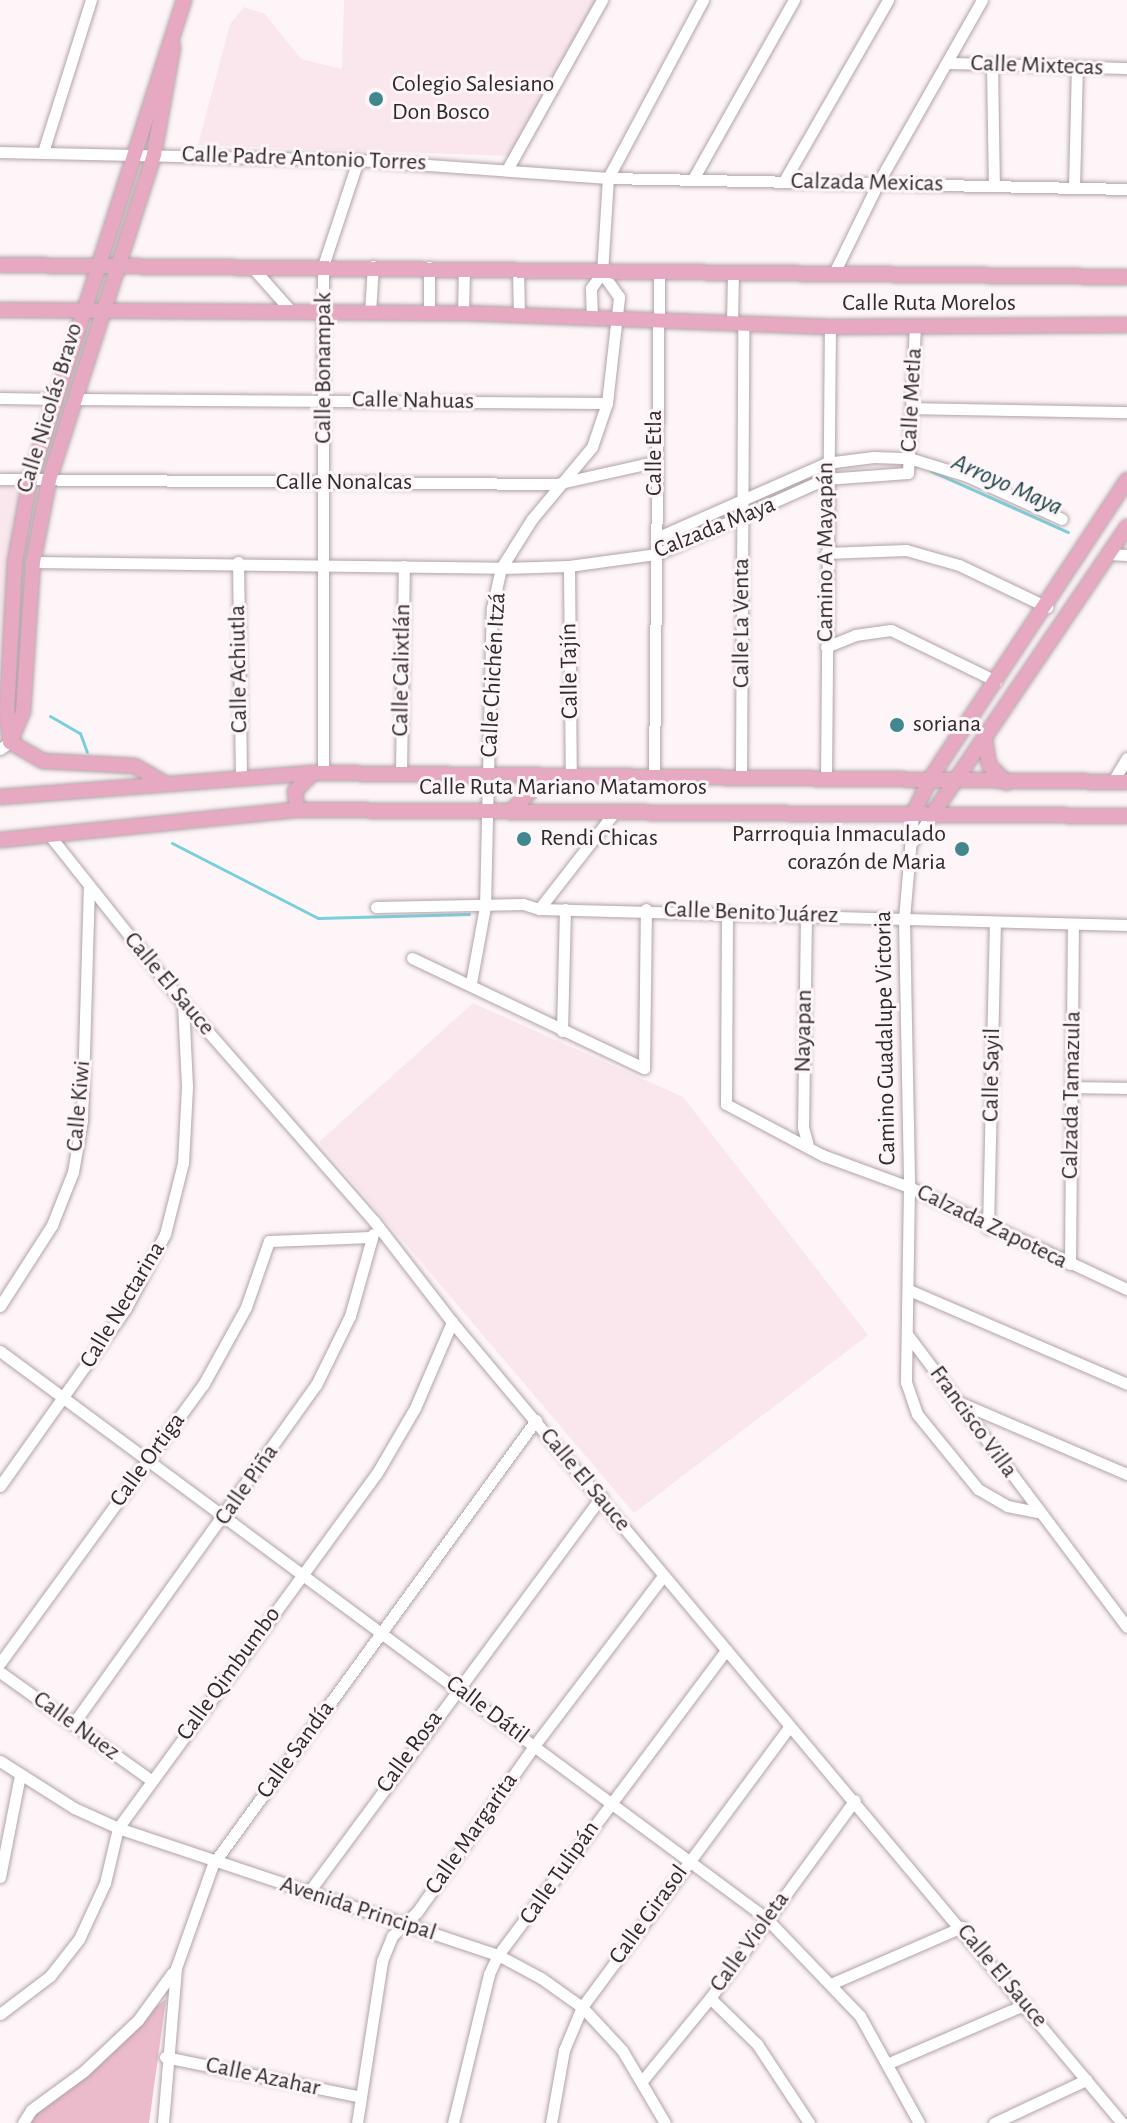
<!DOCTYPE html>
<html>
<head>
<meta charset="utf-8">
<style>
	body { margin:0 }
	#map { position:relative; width:1127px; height:2123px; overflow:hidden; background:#fef5f8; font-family:"Alegreya Sans",sans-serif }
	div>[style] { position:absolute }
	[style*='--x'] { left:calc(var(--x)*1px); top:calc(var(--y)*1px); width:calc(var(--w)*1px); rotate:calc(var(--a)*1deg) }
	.built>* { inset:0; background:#f9e7ed }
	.green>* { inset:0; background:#ebbbcb }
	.stream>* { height:3px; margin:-1.5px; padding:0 1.5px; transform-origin:1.5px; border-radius:1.5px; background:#77d0db }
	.roads { filter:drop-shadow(0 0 2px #b1a3a8) drop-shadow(0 0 2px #b1a3a8) }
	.minor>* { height:11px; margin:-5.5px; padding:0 5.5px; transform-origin:5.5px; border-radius:5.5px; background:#fff }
	.major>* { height:14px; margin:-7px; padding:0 7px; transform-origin:7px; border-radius:7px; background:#e7a9c2 }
	.dots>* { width:22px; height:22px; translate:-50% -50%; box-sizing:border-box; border:4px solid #fef5f8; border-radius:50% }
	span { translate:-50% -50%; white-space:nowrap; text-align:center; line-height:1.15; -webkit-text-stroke:6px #fef5f8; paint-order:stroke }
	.street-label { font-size:24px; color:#2f2a2b }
	.poi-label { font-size:24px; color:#2f2a2b }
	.left { translate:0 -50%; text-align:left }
	.right { translate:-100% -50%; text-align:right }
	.water-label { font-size:26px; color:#1d474b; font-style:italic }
</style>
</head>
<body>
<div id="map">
	<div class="built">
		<div style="clip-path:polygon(344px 0,599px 0,512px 156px,198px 145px,230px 24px,244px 7px,265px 14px,301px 59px,342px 69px)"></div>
		<div style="clip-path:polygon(0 487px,20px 487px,0 747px)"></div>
		<div style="clip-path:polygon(473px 1003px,683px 1097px,868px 1335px,634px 1513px,319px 1142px)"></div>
	</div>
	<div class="green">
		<div style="clip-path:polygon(166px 1999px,149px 2123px,27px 2123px,26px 2111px)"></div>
	</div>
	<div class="stream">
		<div style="--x:931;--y:471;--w:150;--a:24"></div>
		<div style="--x:688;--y:530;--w:42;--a:-24.1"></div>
		<div style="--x:50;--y:716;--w:34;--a:30"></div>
		<div style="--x:80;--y:733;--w:20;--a:70"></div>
		<div style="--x:172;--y:843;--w:164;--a:27.2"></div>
		<div style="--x:318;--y:918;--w:151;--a:-1.5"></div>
	</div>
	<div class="roads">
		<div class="minor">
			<div style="--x:948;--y:63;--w:179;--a:1.6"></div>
			<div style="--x:992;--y:64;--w:121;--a:89.1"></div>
			<div style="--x:0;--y:152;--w:358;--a:1.3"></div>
			<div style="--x:358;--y:160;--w:251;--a:4.1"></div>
			<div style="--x:608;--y:178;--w:519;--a:1.21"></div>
			<div style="--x:43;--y:152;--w:159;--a:-72.5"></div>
			<div style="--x:508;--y:168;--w:193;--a:-60.8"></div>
			<div style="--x:693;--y:179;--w:206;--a:-60.6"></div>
			<div style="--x:784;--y:181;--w:209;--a:-60.1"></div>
			<div style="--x:1074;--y:187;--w:120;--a:-88.6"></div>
			<div style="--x:251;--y:266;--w:59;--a:48.4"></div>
			<div style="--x:429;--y:267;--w:45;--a:90"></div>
			<div style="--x:518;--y:269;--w:46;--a:88.8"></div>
			<div style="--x:834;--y:273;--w:100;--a:-63.9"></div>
			<div style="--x:878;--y:183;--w:210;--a:-60.4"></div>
			<div style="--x:370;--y:312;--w:46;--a:-86.3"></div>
			<div style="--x:463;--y:313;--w:45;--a:-88.7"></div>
			<div style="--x:592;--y:319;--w:31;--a:-92"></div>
			<div style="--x:591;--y:288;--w:19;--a:-54"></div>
			<div style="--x:732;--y:324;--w:51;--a:-88.9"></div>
			<div style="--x:0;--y:398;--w:56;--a:1"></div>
			<div style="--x:74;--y:399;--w:533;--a:0.43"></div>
			<div style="--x:911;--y:408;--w:216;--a:1.1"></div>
			<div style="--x:0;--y:479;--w:556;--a:0.52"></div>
			<div style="--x:556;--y:484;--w:100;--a:-12.7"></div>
			<div style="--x:656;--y:538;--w:186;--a:-23.8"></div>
			<div style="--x:826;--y:463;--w:48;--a:-7.1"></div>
			<div style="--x:874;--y:457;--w:35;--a:2"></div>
			<div style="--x:909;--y:458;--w:61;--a:17.2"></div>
			<div style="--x:967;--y:476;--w:104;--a:24.4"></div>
			<div style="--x:826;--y:553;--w:80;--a:-2.1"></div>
			<div style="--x:906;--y:550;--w:55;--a:15.8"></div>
			<div style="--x:959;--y:565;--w:98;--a:25.5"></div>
			<div style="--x:1109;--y:554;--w:18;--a:3"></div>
			<div style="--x:33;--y:562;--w:468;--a:0.7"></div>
			<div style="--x:501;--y:568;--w:68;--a:-1.7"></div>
			<div style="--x:569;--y:566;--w:89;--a:-7.8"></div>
			<div style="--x:657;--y:554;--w:184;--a:-24.1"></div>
			<div style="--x:825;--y:479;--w:83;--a:-4.1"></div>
			<div style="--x:908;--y:473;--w:146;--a:-87.3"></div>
			<div style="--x:238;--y:562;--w:214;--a:89.2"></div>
			<div style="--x:569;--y:566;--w:210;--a:89.5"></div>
			<div style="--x:826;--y:647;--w:31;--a:-22"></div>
			<div style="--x:855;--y:635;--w:36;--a:-8"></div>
			<div style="--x:891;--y:630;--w:117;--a:25.9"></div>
			<div style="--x:0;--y:749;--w:12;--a:-35"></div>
			<div style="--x:323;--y:773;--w:507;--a:-90"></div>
			<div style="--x:323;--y:266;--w:112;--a:-71.7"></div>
			<div style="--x:401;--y:773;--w:207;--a:-89.2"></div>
			<div style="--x:654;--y:777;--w:505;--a:-89.43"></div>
			<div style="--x:741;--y:777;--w:452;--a:-89.7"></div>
			<div style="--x:826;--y:778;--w:451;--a:-89.5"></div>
			<div style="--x:1113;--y:781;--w:27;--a:-59"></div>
			<div style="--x:913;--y:814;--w:105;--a:94.9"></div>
			<div style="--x:904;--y:919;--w:268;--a:88.9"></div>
			<div style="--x:909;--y:1187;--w:195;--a:90.9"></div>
			<div style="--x:906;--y:1382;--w:34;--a:71"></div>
			<div style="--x:917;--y:1414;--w:97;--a:50.9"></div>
			<div style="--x:978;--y:1489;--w:34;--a:30"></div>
			<div style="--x:1007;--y:1506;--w:33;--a:11"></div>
			<div style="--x:50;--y:836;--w:213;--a:51.5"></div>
			<div style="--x:183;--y:1003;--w:290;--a:48.8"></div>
			<div style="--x:374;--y:1221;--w:128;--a:52.3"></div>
			<div style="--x:452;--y:1322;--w:1044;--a:50.09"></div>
			<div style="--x:913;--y:841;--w:32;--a:-54"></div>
			<div style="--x:376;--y:907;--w:147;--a:-1.2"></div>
			<div style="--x:523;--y:904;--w:17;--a:17"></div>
			<div style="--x:539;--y:909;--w:588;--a:1.56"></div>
			<div style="--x:539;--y:909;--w:125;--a:-52.1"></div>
			<div style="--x:727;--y:912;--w:192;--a:90.3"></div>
			<div style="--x:726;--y:1104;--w:109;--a:28"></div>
			<div style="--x:822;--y:1155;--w:93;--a:20.2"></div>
			<div style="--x:909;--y:1187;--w:241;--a:25.1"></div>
			<div style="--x:806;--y:915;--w:212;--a:90.8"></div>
			<div style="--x:803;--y:1127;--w:20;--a:75"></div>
			<div style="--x:412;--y:958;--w:257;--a:25.4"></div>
			<div style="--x:644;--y:1068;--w:159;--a:-89.3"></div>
			<div style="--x:471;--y:983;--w:77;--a:-79.6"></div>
			<div style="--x:485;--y:907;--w:299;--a:-88.7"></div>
			<div style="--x:492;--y:608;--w:41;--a:-77.3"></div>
			<div style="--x:501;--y:568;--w:58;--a:-57.7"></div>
			<div style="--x:532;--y:519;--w:94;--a:-50.2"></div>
			<div style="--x:592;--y:447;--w:46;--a:-71.2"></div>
			<div style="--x:607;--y:403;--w:107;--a:-83.5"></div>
			<div style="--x:619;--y:297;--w:29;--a:-125"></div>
			<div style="--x:602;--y:273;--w:95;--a:-86.4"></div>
			<div style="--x:608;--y:178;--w:202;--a:-61.9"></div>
			<div style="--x:562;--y:1031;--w:122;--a:-88.6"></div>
			<div style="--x:1072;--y:1087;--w:55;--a:1"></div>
			<div style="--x:988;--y:1228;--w:306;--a:-88.7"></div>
			<div style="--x:1070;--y:1264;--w:338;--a:-89.5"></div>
			<div style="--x:909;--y:1290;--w:237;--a:23.3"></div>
			<div style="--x:0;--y:1306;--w:96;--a:-57.3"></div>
			<div style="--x:52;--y:1225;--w:57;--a:-68.4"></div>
			<div style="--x:73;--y:1172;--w:53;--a:-80.2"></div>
			<div style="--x:82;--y:1120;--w:234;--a:-88.3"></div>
			<div style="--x:907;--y:1334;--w:366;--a:53.1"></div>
			<div style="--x:0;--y:1351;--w:953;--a:36.51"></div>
			<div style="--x:766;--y:1918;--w:136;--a:46.2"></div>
			<div style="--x:860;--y:2016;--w:122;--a:61.1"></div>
			<div style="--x:961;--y:1403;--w:181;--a:23.2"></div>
			<div style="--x:0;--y:1486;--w:218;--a:-54.7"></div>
			<div style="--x:126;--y:1308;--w:84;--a:-62.2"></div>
			<div style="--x:165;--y:1234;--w:73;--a:-75.8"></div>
			<div style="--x:183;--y:1163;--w:77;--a:-87"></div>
			<div style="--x:187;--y:1086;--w:82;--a:-92.8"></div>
			<div style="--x:0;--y:1663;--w:344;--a:-53.9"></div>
			<div style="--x:203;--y:1385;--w:89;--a:-61.1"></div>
			<div style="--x:246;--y:1307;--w:70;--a:-70.8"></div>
			<div style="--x:269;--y:1241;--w:103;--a:-2.2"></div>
			<div style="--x:0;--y:1672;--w:187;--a:35.6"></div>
			<div style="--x:73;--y:1724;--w:417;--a:-54.4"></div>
			<div style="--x:316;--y:1385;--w:77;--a:-63.8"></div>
			<div style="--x:350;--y:1316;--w:85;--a:-74.3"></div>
			<div style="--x:0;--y:1761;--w:88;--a:32.4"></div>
			<div style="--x:74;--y:1808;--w:48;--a:24.4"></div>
			<div style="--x:118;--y:1828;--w:401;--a:18.5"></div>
			<div style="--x:498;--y:1955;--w:49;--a:28.1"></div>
			<div style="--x:541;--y:1978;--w:50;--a:35.3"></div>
			<div style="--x:582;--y:2007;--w:59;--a:47.1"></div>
			<div style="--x:622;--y:2050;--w:85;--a:59.5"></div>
			<div style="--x:0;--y:1877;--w:104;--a:-78.9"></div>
			<div style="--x:308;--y:1893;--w:493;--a:-53.5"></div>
			<div style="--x:833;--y:1983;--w:141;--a:-23.5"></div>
			<div style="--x:710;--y:1998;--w:66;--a:44.4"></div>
			<div style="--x:757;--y:2044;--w:95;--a:56.6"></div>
			<div style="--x:0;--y:2014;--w:63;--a:-37.2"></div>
			<div style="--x:50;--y:1976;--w:47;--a:-51.9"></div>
			<div style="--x:79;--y:1939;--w:62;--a:-65.1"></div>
			<div style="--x:105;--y:1883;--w:57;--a:-76.7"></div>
			<div style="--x:118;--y:1828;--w:439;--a:-53.9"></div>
			<div style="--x:377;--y:1473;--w:75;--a:-59.7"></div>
			<div style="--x:415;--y:1408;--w:94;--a:-66.7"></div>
			<div style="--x:165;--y:2057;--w:200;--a:11.5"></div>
			<div style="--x:889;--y:2063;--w:149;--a:-23.3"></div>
			<div style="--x:642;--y:2081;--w:107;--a:-50.7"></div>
			<div style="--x:710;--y:1998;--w:245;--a:-53.8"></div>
			<div style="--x:23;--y:2123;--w:15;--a:-58"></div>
			<div style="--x:31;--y:2110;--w:66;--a:-36.3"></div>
			<div style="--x:84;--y:2071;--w:74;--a:-43.4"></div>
			<div style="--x:138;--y:2020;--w:59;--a:-53.9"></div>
			<div style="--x:163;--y:2123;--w:156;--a:-85.2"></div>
			<div style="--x:176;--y:1968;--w:110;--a:-70.4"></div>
			<div style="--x:213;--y:1864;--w:549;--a:-53.96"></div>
			<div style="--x:357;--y:2123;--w:164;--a:-81.2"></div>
			<div style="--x:382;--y:1961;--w:27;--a:-68"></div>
			<div style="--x:392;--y:1936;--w:35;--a:-44"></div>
			<div style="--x:417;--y:1912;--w:203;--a:-54.8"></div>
			<div style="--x:534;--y:1746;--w:213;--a:-52.8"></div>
			<div style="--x:453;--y:2123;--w:153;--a:-76.4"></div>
			<div style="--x:489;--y:1974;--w:21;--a:-65"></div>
			<div style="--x:498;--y:1955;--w:381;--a:-53.2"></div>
			<div style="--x:551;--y:2123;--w:74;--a:-79.9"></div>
			<div style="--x:564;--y:2050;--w:47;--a:-67.3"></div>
			<div style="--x:582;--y:2007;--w:348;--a:-53.5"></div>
			<div style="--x:994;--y:2123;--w:102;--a:-25.1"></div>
		</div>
		<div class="major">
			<div style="--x:0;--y:265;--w:1127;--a:0.61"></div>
			<div style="--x:0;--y:310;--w:463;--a:0.4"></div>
			<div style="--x:463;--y:313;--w:367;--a:2.2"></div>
			<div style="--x:830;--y:327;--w:297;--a:-0.4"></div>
			<div style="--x:11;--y:740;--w:30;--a:-67"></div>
			<div style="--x:23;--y:712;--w:150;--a:-86.2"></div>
			<div style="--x:33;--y:562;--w:84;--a:-79"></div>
			<div style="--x:49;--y:480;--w:342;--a:-72.1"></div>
			<div style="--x:154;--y:154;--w:109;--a:-79.9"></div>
			<div style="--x:985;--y:740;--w:25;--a:81"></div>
			<div style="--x:989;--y:765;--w:25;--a:45"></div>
			<div style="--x:10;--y:742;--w:31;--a:-96"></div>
			<div style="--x:7;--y:711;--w:149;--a:-86.9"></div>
			<div style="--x:15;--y:562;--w:83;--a:-79.6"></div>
			<div style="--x:30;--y:480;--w:504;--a:-72.21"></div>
			<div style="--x:10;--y:742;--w:38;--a:30"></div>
			<div style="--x:43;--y:761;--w:92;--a:3.1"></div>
			<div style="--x:135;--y:766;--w:32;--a:30"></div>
			<div style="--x:0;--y:797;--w:314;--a:-4.4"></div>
			<div style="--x:313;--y:773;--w:814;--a:0.63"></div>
			<div style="--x:513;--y:809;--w:23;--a:-45"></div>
			<div style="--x:529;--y:793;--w:17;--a:-80"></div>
			<div style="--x:297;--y:810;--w:19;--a:-96"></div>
			<div style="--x:295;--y:791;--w:25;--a:-45"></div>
			<div style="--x:913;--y:814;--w:39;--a:-64"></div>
			<div style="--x:930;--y:779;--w:358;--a:-56.6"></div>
			<div style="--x:932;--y:815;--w:348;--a:-55.9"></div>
			<div style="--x:0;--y:840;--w:299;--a:-5.8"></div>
			<div style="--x:297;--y:810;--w:830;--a:0.41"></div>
		</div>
	</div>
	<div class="dots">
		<div style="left:376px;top:99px;background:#408790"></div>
		<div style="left:897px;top:725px;background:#408790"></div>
		<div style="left:524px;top:839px;background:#408790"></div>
		<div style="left:962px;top:849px;background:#408790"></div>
	</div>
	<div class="street-label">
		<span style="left:1037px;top:66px;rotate:2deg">Calle Mixtecas</span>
		<span style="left:304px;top:159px;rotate:2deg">Calle Padre Antonio Torres</span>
		<span style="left:867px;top:183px;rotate:1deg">Calzada Mexicas</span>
		<span style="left:929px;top:304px">Calle Ruta Morelos</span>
		<span style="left:324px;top:368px;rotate:-90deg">Calle Bonampak</span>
		<span style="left:912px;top:400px;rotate:-87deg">Calle Metla</span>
		<span style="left:413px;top:401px;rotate:1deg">Calle Nahuas</span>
		<span style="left:50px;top:408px;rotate:-73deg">Calle Nicolás Bravo</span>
		<span style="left:655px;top:453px;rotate:-90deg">Calle Etla</span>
		<span style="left:344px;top:483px">Calle Nonalcas</span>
		<span style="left:715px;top:528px;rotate:-22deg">Calzada Maya</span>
		<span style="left:826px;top:552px;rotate:-90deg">Camino A Mayapán</span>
		<span style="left:742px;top:623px;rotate:-90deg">Calle La Venta</span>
		<span style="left:239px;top:669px;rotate:-91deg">Calle Achiutla</span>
		<span style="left:402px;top:670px;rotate:-89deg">Calle Calixtlán</span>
		<span style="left:570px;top:671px;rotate:-91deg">Calle Tajín</span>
		<span style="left:494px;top:675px;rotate:-87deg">Calle Chichén Itzá</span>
		<span style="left:563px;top:788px">Calle Ruta Mariano Matamoros</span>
		<span style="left:751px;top:913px;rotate:2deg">Calle Benito Juárez</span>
		<span style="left:169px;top:984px;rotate:50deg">Calle El Sauce</span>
		<span style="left:804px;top:1031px;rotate:-89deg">Nayapan</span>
		<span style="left:886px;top:1038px;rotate:-91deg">Camino Guadalupe Victoria</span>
		<span style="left:992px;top:1075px;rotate:-89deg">Calle Sayil</span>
		<span style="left:1072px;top:1095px;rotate:-89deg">Calzada Tamazula</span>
		<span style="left:79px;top:1106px;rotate:-85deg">Calle Kiwi</span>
		<span style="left:992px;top:1227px;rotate:26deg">Calzada Zapoteca</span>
		<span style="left:123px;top:1305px;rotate:-59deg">Calle Nectarina</span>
		<span style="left:973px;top:1422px;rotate:54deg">Francisco Villa</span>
		<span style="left:148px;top:1460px;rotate:-54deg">Calle Ortiga</span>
		<span style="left:585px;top:1480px;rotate:50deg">Calle El Sauce</span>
		<span style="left:247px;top:1485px;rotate:-55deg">Calle Piña</span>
		<span style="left:229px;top:1674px;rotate:-54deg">Calle Qimbumbo</span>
		<span style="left:487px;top:1710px;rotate:37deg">Calle Dátil</span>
		<span style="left:76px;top:1726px;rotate:36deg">Calle Nuez</span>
		<span style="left:296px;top:1750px;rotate:-54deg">Calle Sandía</span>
		<span style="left:410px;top:1752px;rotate:-54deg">Calle Rosa</span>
		<span style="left:472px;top:1834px;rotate:-55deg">Calle Margarita</span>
		<span style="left:560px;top:1873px;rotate:-55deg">Calle Tulipán</span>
		<span style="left:358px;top:1909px;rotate:18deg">Avenida Principal</span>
		<span style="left:649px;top:1915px;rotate:-54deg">Calle Girasol</span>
		<span style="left:750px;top:1942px;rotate:-54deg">Calle Violeta</span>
		<span style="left:1002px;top:1976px;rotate:50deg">Calle El Sauce</span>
		<span style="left:263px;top:2077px;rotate:12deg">Calle Azahar</span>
	</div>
	<div class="poi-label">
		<span class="left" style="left:392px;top:99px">Colegio Salesiano<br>Don Bosco</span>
		<span class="left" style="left:913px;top:725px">soriana</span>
		<span class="right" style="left:946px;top:849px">Parrroquia Inmaculado<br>corazón de Maria</span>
		<span class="left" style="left:540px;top:839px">Rendi Chicas</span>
	</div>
	<div class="water-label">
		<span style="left:1007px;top:485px;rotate:24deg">Arroyo Maya</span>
	</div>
</div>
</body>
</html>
